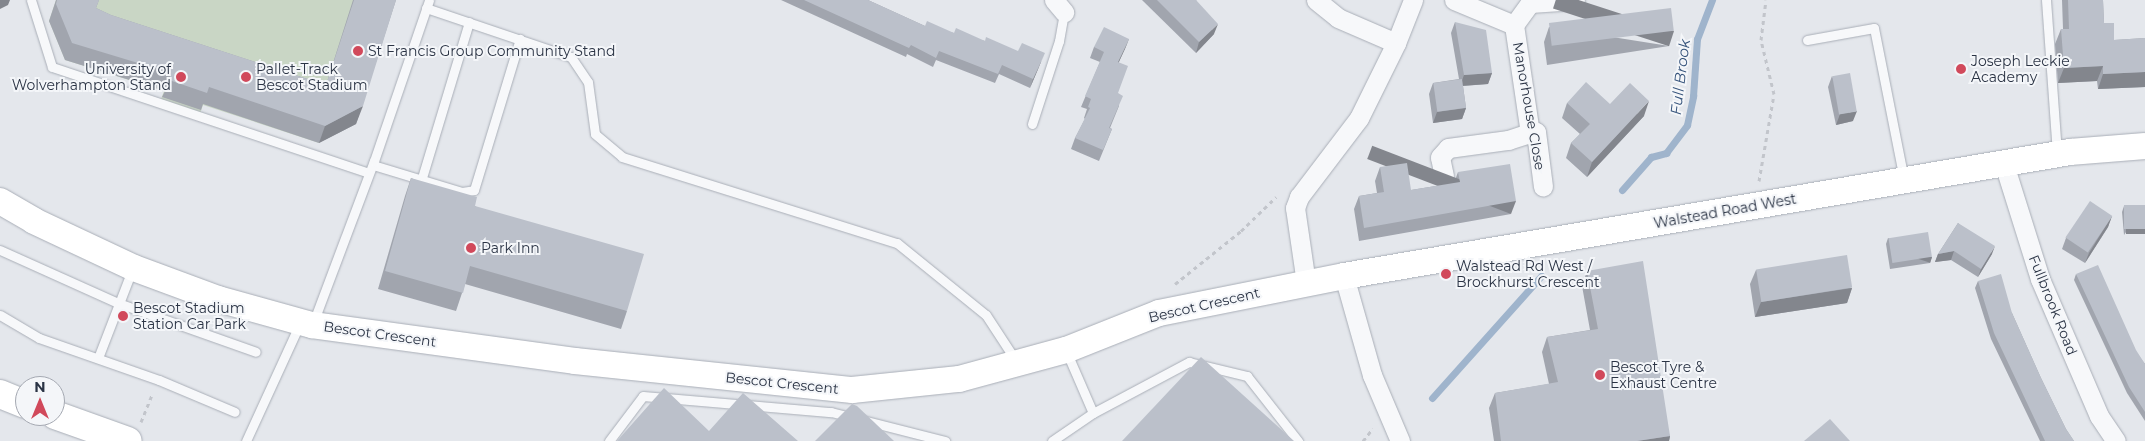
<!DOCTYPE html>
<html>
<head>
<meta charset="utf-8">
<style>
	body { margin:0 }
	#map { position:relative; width:2145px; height:441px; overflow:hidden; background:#e4e7ec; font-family:Montserrat,sans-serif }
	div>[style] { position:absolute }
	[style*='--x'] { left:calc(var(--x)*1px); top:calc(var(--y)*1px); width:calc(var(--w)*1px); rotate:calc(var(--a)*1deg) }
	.green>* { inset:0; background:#c9d6c5 }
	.stream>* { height:7px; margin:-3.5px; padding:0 3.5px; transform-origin:3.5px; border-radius:3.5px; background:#9fb4cc }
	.path>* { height:3px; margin-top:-1.5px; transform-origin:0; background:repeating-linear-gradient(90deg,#c2c5cb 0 4px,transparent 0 8px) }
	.roads { filter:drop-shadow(0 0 1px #a9aeb7) drop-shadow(0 0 1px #a9aeb7) }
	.lane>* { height:9px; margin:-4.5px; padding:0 4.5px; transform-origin:4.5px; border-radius:4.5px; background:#f7f8fa }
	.street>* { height:19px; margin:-9.5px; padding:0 9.5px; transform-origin:9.5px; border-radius:9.5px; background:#f7f8fa }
	.secondary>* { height:26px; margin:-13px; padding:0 13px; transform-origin:13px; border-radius:13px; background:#fff }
	.highway>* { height:28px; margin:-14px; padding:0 14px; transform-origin:14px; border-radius:14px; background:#fff }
	.wall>* { inset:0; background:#a1a5ae }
	.shaded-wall>* { inset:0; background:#83868d; transform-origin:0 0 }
	.building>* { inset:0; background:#bbc0ca; transform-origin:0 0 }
	.dots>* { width:14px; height:14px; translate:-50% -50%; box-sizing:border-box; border:2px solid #f4f6f9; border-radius:50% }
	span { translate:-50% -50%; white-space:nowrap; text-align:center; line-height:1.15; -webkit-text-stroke:4px #f4f6f9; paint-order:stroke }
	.poi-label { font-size:14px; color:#2b3445 }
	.left { translate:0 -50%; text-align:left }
	.right { translate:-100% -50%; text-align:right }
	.street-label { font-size:14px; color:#2b3445 }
	.water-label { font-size:15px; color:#34527a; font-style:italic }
	.north { position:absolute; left:15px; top:376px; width:50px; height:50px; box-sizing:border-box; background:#f4f6f9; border:1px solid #a4a8b1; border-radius:50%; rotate:0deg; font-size:14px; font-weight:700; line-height:20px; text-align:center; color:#2b3445 }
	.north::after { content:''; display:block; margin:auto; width:18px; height:22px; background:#d1495b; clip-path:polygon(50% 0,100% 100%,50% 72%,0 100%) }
</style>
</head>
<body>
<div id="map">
	<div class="green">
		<div style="clip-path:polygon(56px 0,395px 0,319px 143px,203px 105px,200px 114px,160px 102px,164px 91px,65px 60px,49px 21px)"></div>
	</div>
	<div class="stream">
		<div style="--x:1622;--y:190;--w:44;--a:-48.7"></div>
		<div style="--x:1651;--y:157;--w:16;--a:-15"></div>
		<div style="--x:1666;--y:153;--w:35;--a:-53"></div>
		<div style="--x:1687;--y:125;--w:30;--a:-78"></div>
		<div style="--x:1693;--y:96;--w:57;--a:-86"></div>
		<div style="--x:1697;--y:39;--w:42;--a:-69"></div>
		<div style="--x:1432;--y:398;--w:164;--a:-48.2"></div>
	</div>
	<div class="path">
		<div style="--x:1759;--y:181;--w:88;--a:-80.2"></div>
		<div style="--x:1774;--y:94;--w:56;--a:-103.5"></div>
		<div style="--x:1761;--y:40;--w:40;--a:-82.9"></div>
		<div style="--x:1175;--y:284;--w:85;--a:-38.8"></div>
		<div style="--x:1241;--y:231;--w:49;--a:-44.2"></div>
		<div style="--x:141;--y:422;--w:31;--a:-68"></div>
		<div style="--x:1363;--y:441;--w:16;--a:-52"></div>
	</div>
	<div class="roads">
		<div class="lane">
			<div style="--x:31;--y:0;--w:70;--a:72.6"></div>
			<div style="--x:52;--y:67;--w:333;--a:18.5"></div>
			<div style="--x:2046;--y:0;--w:152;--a:85.9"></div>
			<div style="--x:426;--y:8;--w:153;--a:18.7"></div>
			<div style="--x:571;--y:57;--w:30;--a:56"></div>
			<div style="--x:588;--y:82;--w:52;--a:82.3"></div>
			<div style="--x:595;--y:134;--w:35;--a:40"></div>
			<div style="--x:622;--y:157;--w:288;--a:17.4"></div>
			<div style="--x:897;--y:243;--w:114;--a:39"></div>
			<div style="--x:986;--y:315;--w:55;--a:56.9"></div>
			<div style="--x:1807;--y:40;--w:68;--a:-10.2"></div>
			<div style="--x:1874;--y:28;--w:154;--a:78.8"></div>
			<div style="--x:1032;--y:124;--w:87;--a:-72"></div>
			<div style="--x:1059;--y:41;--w:29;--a:-80"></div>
			<div style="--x:373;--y:165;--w:93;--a:16.9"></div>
			<div style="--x:462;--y:192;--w:12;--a:-9"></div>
			<div style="--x:474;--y:190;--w:158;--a:-73.1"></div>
			<div style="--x:421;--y:181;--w:166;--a:-73.2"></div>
			<div style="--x:0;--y:250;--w:129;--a:24.2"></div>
			<div style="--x:118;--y:303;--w:146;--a:19.5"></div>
			<div style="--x:0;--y:315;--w:45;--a:30.5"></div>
			<div style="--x:39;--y:338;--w:127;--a:19.3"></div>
			<div style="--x:159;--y:380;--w:82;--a:22.8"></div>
			<div style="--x:313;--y:323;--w:173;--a:-69.4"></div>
			<div style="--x:374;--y:161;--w:170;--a:-71.1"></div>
			<div style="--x:1067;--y:353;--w:65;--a:66.6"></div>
			<div style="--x:1093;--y:413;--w:109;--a:-28"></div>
			<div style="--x:1189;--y:362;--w:60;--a:13.6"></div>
			<div style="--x:1247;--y:376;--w:83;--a:51.9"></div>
			<div style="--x:98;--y:358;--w:94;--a:-68.9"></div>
			<div style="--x:246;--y:441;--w:130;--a:-65.4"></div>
			<div style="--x:609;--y:441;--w:56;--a:-52.9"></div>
			<div style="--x:643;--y:396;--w:189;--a:4.9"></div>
			<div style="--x:831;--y:412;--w:118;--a:14.3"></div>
			<div style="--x:1052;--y:441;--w:50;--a:-34.3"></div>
		</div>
		<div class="street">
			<div style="--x:1054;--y:0;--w:16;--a:50"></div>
			<div style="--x:1316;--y:0;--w:28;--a:39"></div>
			<div style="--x:1338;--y:18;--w:63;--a:23.3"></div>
			<div style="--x:1454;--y:0;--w:65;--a:22.6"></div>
			<div style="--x:1514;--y:25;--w:31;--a:-54"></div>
			<div style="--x:1530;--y:3;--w:45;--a:-3.8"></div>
			<div style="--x:1514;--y:25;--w:109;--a:81.6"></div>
			<div style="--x:1530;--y:133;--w:6;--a:-9"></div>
			<div style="--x:1536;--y:132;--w:55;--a:82.7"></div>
			<div style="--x:2004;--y:164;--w:121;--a:72.6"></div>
			<div style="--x:2040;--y:279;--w:149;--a:66.7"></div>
			<div style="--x:2099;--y:416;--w:30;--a:56"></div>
			<div style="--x:1444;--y:176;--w:19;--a:-102"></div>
			<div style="--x:1440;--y:157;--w:12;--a:-48"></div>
			<div style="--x:1448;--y:148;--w:61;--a:-7.6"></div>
			<div style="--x:1508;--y:140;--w:23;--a:-18"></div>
			<div style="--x:1344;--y:276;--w:103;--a:74.2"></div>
			<div style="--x:1372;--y:375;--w:72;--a:67"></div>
			<div style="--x:1306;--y:283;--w:76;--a:-98.3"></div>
			<div style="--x:1295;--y:208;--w:12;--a:-70"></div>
			<div style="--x:1299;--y:197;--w:99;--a:-52.8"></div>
			<div style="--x:1359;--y:118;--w:84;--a:-63.7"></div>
			<div style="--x:1396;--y:43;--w:46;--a:-68.4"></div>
		</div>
		<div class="secondary">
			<div style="--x:0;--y:201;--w:39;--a:30"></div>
			<div style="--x:34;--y:221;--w:110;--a:25.2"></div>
			<div style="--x:134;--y:268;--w:90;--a:20.3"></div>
			<div style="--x:218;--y:299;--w:98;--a:15.5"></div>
			<div style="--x:312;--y:325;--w:265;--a:7.8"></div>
			<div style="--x:575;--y:361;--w:279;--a:6"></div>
			<div style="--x:852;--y:390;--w:108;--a:-5.9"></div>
			<div style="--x:959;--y:379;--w:111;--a:-15.2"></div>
			<div style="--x:1066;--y:350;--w:100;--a:-21.7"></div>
			<div style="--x:1159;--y:313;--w:189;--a:-11.3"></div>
			<div style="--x:1344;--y:276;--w:737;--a:-9.69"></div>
			<div style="--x:2070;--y:152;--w:75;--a:-4.6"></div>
		</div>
		<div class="highway">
			<div style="--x:0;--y:394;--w:27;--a:22"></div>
			<div style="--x:55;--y:415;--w:77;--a:19.6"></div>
		</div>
	</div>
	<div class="wall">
		<div style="clip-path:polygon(56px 0,99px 0,96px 8px,111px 15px,326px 85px,353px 0,396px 0,356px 124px,319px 143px,203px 104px,201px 110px,162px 97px,165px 91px,65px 60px,49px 21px)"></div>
		<div style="clip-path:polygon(781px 0,868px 0,925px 26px,954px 33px,985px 41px,1041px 62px,1030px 88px,999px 74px,995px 83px,936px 60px,933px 67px,907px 54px,906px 57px)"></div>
		<div style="clip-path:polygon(1142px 0,1196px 0,1214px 34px,1196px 53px)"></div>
		<div style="clip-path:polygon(2062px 0,2103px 0,2104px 23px,2114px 40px,2145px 38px,2145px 87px,2098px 89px,2097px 81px,2058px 83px,2055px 44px,2061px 29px,2063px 29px)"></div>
		<div style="clip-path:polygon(1455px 22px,1492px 73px,1488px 84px,1463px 86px,1466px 108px,1462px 119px,1433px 123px,1429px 94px,1433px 83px,1459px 79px,1451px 33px)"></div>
		<div style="clip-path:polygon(1549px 27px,1669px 46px,1547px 65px,1544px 42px)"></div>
		<div style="clip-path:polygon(1129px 39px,1119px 62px,1118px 93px,1119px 106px,1110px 128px,1112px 129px,1099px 161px,1071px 149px,1075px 138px,1085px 119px,1084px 118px,1087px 109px,1081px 107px,1100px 62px,1090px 58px,1094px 47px)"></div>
		<div style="clip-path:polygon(1832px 76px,1853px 121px,1836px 125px,1828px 87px)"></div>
		<div style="clip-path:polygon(1567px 103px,1610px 104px,1644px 116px,1587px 177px,1566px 158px,1571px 143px,1580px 134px,1562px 118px)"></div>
		<div style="clip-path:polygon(1380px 167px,1411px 190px,1454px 183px,1458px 172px,1511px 214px,1359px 241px,1354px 209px,1359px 196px,1377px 193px,1375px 181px)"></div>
		<div style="clip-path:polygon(411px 178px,475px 206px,627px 311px,621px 329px,465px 284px,456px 311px,378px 289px,405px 196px)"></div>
		<div style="clip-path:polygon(2145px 205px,2124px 235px,2122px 212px,2124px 206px)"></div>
		<div style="clip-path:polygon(2112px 216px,2108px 227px,2085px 263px,2062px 249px,2066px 238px)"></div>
		<div style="clip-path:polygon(1958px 223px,1992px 254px,1978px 277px,1951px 260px,1935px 262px,1938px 254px)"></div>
		<div style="clip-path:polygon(1888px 238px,1932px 257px,1930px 263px,1890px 269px,1886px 244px)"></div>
		<div style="clip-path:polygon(1756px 270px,1852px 288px,1847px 303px,1755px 317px,1750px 284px)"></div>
		<div style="clip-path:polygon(1587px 271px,1670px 436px,1669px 441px,1494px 441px,1489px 408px,1495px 393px,1549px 384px,1542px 352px,1547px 337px,1590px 330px,1582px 286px)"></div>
		<div style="clip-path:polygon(2076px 274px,2145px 364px,2145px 421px,2127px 393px,2074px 280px)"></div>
		<div style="clip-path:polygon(1978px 281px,2012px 313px,2041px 378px,2066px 429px,2074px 441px,2040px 441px,1991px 339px,1975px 288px)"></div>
	</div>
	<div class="shaded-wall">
		<div style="clip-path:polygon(0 0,10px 0,8px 5px,0 9px)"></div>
		<div style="clip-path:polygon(1218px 24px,1214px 34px,1196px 53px,1199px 42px)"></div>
		<div style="left:1674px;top:31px;width:16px;height:122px;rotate:108deg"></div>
		<div style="clip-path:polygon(1129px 39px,1125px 49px,1114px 72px,1118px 62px)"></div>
		<div style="clip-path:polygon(1045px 53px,1041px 62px,1030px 88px,1033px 79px)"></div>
		<div style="clip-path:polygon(2103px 66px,2097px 81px,2058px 83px,2064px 68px)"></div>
		<div style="clip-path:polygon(2145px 72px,2145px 87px,2098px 89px,2103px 74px)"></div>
		<div style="clip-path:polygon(1492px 73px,1488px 84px,1460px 86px,1464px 75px)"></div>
		<div style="clip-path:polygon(1649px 101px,1644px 116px,1587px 177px,1592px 162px)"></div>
		<div style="clip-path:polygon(363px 106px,356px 124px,319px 143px,325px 126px)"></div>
		<div style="clip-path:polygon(1466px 108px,1462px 119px,1433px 123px,1437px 112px)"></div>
		<div style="clip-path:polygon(1857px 111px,1853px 121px,1836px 125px,1840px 114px)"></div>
		<div style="left:1516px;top:201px;width:14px;height:154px;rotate:111deg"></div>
		<div style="clip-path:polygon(2112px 216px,2108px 227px,2085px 263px,2089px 253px)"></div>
		<div style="left:2145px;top:229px;width:5px;height:19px;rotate:90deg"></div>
		<div style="clip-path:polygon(1995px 246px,1992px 254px,1978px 277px,1981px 269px)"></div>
		<div style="clip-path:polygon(1954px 251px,1951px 260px,1935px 262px,1938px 254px)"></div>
		<div style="left:1932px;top:257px;width:6px;height:40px;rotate:108deg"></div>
		<div style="clip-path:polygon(1852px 288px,1847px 303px,1755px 317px,1761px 302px)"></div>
		<div style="clip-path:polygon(1670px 436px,1669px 441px,1637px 441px)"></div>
	</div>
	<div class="building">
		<div style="clip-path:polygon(57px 0,99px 0,96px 8px,111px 15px,326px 85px,354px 0,396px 0,363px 106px,325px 126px,209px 87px,207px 93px,169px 80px,171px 73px,72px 43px,56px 4px)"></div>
		<div style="clip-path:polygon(804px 0,868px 0,925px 26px,927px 21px,954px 33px,956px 28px,985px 41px,986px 37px,1018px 51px,1022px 43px,1045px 53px,1033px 79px,1002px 65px,998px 74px,939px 51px,936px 58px,911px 45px,909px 48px)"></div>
		<div style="clip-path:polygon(1157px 0,1196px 0,1218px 24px,1199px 42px)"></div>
		<div style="clip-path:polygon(2068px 0,2103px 0,2104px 23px,2114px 23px,2114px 40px,2145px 38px,2145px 72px,2103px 74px,2103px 66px,2064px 68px,2061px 29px,2069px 29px)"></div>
		<div style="left:1671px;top:8px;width:23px;height:123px;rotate:83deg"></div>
		<div style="clip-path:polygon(1455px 22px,1486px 30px,1492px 73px,1464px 75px)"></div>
		<div style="clip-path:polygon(1104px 27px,1129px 39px,1118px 62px,1128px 66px,1118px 93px,1123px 96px,1109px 128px,1112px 129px,1103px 150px,1075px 138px,1090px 108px,1088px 107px,1091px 99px,1085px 96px,1104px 52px,1094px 47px)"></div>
		<div style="left:1850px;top:73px;width:39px;height:18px;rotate:80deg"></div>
		<div style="left:1462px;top:79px;width:29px;height:29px;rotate:82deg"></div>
		<div style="clip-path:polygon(1586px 82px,1610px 104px,1630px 83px,1649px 101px,1592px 162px,1571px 143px,1590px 124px,1567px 103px)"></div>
		<div style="clip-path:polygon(1407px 163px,1411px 190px,1460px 182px,1458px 172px,1510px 164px,1516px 201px,1364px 228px,1359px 196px,1384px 192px,1380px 167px)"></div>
		<div style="clip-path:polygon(411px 178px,477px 197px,475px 206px,644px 254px,627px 311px,470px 266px,463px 293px,385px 271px)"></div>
		<div style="left:2090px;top:201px;width:27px;height:44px;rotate:34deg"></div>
		<div style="left:2145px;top:205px;width:24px;height:21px;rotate:90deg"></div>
		<div style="clip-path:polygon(1958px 223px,1995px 246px,1981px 269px,1954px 251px,1938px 254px)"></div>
		<div style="left:1928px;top:232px;width:25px;height:40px;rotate:81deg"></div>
		<div style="left:1847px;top:255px;width:33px;height:92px;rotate:81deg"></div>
		<div style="clip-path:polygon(1643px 261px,1670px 436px,1637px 441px,1501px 441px,1495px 393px,1558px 382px,1547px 337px,1598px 329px,1587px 271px)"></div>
		<div style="clip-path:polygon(2098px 265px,2136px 350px,2145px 364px,2145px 412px,2129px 387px,2076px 274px)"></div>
		<div style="clip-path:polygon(2001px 274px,2012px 313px,2041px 378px,2066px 429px,2074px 441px,2045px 441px,1994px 333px,1978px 281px)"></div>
		<div style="clip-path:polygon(1201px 357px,1294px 441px,1122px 441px)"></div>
		<div style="clip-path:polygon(664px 388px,709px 431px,743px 393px,798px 441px,617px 441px)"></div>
		<div style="clip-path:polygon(852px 404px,857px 406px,894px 441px,815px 441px)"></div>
		<div style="clip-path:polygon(1830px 419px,1850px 441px,1804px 441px)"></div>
	</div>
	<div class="dots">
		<div style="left:358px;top:51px;background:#d1495b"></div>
		<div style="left:1961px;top:69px;background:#d1495b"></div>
		<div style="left:181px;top:77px;background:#d1495b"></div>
		<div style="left:246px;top:77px;background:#d1495b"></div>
		<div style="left:471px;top:248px;background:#d1495b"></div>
		<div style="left:1446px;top:274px;background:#d1495b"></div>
		<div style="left:123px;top:316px;background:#d1495b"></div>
		<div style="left:1600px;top:375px;background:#d1495b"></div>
	</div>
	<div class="poi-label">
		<span class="left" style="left:368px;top:51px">St Francis Group Community Stand</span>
		<span class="left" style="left:1971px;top:69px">Joseph Leckie<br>Academy</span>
		<span class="right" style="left:171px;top:77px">University of<br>Wolverhampton Stand</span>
		<span class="left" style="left:256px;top:77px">Pallet-Track<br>Bescot Stadium</span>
		<span class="left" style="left:481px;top:248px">Park Inn</span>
		<span class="left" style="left:1456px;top:274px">Walstead Rd West /<br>Brockhurst Crescent</span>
		<span class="left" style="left:133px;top:316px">Bescot Stadium<br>Station Car Park</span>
		<span class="left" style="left:1610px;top:375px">Bescot Tyre &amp;<br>Exhaust Centre</span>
	</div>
	<div class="street-label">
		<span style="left:1529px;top:106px;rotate:80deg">Manorhouse Close</span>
		<span style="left:1725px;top:211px;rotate:-10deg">Walstead Road West</span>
		<span style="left:1204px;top:305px;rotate:-13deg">Bescot Crescent</span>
		<span style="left:2053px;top:305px;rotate:68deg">Fullbrook Road</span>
		<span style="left:380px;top:334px;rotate:8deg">Bescot Crescent</span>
		<span style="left:782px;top:383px;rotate:6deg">Bescot Crescent</span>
	</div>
	<div class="water-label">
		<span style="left:1680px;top:77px;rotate:-83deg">Full Brook</span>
	</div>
	<div class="north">N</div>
</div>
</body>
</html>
